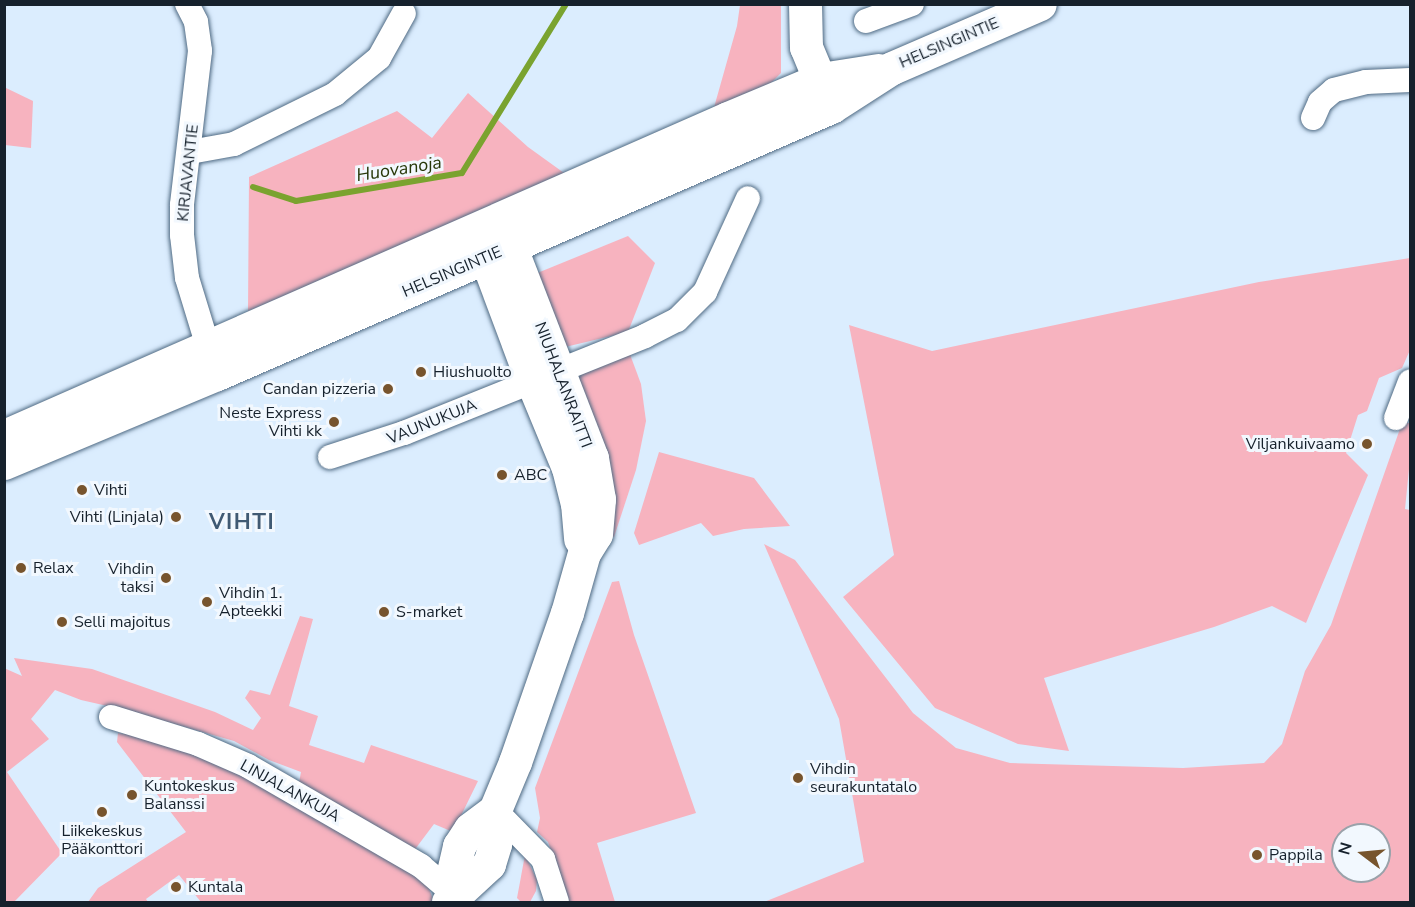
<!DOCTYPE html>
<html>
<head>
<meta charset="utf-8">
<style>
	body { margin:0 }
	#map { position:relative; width:1415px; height:907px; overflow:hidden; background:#dbedfe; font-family:"Nunito Sans",sans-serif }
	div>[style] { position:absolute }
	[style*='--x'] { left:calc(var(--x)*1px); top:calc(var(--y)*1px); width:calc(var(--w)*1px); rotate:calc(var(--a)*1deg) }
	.green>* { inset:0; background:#f7b3bf }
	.stream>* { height:6px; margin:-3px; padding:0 3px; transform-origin:3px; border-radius:3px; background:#7aa32f }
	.roads { filter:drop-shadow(0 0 2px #4f6a83) drop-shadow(0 0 2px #4f6a83) }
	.street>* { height:24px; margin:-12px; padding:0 12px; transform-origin:12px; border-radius:12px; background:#fff }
	.secondary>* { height:33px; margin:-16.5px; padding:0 16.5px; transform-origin:16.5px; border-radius:16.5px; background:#fff }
	.dots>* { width:16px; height:16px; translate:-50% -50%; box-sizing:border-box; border:3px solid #f2f8fe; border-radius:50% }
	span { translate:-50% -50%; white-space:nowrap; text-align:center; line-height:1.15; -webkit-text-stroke:6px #f2f8fe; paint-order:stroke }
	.street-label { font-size:16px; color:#16212c }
	.poi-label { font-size:16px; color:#16212c }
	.left { translate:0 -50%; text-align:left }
	.right { translate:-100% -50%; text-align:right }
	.water-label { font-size:18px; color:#273708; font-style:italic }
	.district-label { font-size:22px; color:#405a73; font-weight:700; letter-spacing:1.5px }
	.frame { position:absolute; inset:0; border:6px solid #16212c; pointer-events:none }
	.north { position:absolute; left:1331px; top:823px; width:60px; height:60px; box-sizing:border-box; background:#f2f8fe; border:2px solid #9aa2aa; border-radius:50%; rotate:286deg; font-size:16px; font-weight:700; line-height:24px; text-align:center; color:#16212c }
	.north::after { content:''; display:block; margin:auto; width:21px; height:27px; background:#77542d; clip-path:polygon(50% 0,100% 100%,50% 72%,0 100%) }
</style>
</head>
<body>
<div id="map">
	<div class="green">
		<div style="clip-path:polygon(740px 5px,781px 5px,781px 73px,751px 103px,713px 111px,737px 26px)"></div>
		<div style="clip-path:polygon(4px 87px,33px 101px,31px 148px,5px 145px)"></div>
		<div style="clip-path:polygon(468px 93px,528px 147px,571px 178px,248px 311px,249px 177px,397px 111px,432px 138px)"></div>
		<div style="clip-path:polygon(628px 236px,655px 263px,628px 332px,561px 348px,530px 276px)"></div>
		<div style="clip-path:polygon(1410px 258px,1410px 350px,1402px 368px,1379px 378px,1367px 411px,1358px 415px,1346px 453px,1368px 475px,1306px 623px,1272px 606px,1214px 627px,1044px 678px,1069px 751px,1018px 744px,935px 708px,843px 597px,894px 555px,849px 325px,932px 351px,1259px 282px)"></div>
		<div style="clip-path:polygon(628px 349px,641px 384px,646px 421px,636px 470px,614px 537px,610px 535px,570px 375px)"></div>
		<div style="clip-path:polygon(evenodd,1402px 423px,1410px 423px,1410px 459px,1405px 509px,1410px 510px,1410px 902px,764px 902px,864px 862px,839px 719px,764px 544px,795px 560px,913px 713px,956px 748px,1010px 763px,1183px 768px,1264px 763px,1282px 744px,1305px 671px,1331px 625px,1402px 423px,1343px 835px,1379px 835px,1379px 871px,1343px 871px,1343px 835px)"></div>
		<div style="clip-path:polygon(659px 452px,754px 478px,790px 526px,744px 529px,713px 536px,701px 523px,639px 545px,634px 533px)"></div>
		<div style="clip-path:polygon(619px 581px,634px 635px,696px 813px,597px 843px,615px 902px,569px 902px,548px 842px,537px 832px,540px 818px,535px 788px,612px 582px)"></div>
		<div style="clip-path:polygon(300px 616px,313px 619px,289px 706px,318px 716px,309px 745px,364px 763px,371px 745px,478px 781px,453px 832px,434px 824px,413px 852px,298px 788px,301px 772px,269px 760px,234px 741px,125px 710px,81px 700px,55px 690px,31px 719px,49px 739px,7px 772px,62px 853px,14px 902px,5px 902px,4px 668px,22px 676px,14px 658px,92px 669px,215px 712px,253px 730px,261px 718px,245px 698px,250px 690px,270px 695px)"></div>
		<div style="clip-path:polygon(118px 733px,170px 740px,228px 763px,426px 881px,433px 899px,431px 902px,201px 902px,179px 875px,146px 899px,148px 902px,88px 902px,98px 888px,186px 832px,117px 742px)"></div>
		<div style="clip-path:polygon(525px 855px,537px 880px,536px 891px,530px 902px,521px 902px,517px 898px)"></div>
	</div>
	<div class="stream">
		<div style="--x:253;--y:187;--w:45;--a:18"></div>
		<div style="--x:296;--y:201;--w:168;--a:-9.6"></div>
		<div style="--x:462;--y:173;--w:198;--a:-58.4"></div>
	</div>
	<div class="roads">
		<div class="street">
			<div style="--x:187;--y:4;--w:20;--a:63"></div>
			<div style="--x:196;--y:22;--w:29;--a:82"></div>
			<div style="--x:200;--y:51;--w:155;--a:96.7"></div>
			<div style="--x:182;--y:205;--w:30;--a:90"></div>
			<div style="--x:182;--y:235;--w:43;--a:83.4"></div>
			<div style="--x:187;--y:278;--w:86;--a:73"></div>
			<div style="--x:866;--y:21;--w:49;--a:-20.3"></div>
			<div style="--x:1313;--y:118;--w:17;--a:-66"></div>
			<div style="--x:1320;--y:102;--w:18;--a:-41"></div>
			<div style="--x:1334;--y:90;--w:33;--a:-14"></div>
			<div style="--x:1366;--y:82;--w:44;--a:-2.6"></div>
			<div style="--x:190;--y:152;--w:45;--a:-10.3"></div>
			<div style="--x:234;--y:144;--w:113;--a:-26.3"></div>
			<div style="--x:335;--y:94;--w:57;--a:-39.3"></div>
			<div style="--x:379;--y:58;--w:51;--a:-60.9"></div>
			<div style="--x:1396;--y:418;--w:39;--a:-69"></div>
			<div style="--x:330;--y:457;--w:78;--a:-18"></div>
			<div style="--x:404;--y:433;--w:260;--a:-21.9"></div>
			<div style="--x:645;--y:336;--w:36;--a:-27"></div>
			<div style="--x:677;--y:320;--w:40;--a:-45"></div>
			<div style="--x:705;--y:292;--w:103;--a:-65.4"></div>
			<div style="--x:111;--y:717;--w:91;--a:17.2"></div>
			<div style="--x:198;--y:744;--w:55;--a:23.7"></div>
			<div style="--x:248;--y:766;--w:200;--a:30"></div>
			<div style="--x:421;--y:866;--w:45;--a:40.5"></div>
			<div style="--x:495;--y:810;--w:69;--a:45.6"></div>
			<div style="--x:543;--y:859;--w:45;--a:72"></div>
		</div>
		<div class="secondary">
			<div style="--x:805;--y:4;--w:43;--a:88.7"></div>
			<div style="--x:806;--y:47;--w:57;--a:67.5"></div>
			<div style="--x:480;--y:237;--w:22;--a:74"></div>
			<div style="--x:486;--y:258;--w:131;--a:69.5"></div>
			<div style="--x:532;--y:381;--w:94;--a:67.5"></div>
			<div style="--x:568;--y:468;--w:36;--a:76"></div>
			<div style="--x:577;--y:503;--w:36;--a:85"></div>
			<div style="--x:4;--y:436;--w:791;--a:-23.71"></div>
			<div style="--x:728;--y:118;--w:101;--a:-22.8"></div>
			<div style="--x:821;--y:79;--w:58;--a:-9"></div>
			<div style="--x:4;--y:463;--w:231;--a:-22.7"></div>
			<div style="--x:217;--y:374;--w:670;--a:-23.5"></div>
			<div style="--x:831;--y:107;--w:72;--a:-32.6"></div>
			<div style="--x:892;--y:68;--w:161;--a:-23.4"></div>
			<div style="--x:455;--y:895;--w:23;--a:-95"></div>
			<div style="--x:453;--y:872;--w:27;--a:-77"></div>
			<div style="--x:459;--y:846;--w:20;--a:-57"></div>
			<div style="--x:470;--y:829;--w:31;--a:-37"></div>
			<div style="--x:448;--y:902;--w:56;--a:-42.8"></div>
			<div style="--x:489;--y:864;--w:21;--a:-73"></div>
			<div style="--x:495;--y:844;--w:34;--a:-90"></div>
			<div style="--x:495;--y:810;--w:52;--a:-67.4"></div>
			<div style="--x:515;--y:762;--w:158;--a:-70.8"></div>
			<div style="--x:567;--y:613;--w:62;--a:-74.2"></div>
			<div style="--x:584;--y:553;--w:22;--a:-58"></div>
			<div style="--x:596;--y:534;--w:35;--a:-85"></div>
			<div style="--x:599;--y:499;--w:42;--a:-99.7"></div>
			<div style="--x:592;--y:458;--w:248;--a:-111.1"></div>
		</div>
	</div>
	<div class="dots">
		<div style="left:421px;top:372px;background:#77542d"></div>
		<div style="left:388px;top:389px;background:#77542d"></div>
		<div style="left:334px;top:422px;background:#77542d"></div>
		<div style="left:1367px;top:444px;background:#77542d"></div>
		<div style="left:502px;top:475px;background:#77542d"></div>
		<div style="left:82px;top:490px;background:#77542d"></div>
		<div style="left:176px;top:517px;background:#77542d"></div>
		<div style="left:21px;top:568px;background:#77542d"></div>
		<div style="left:166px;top:578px;background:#77542d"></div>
		<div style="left:207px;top:602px;background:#77542d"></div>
		<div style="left:384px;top:612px;background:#77542d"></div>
		<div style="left:62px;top:622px;background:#77542d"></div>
		<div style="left:798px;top:778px;background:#77542d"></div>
		<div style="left:132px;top:795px;background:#77542d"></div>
		<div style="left:102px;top:812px;background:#77542d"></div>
		<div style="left:1257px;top:855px;background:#77542d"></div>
		<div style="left:176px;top:887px;background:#77542d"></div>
	</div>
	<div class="street-label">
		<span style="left:949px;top:43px;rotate:-23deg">HELSINGINTIE</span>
		<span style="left:188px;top:173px;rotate:-84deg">KIRJAVANTIE</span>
		<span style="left:452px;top:272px;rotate:-23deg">HELSINGINTIE</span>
		<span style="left:563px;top:385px;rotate:69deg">NIUHALANRAITTI</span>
		<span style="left:432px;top:422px;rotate:-22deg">VAUNUKUJA</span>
		<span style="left:290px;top:791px;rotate:29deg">LINJALANKUJA</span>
	</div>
	<div class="poi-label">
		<span class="left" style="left:433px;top:372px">Hiushuolto</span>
		<span class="right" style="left:376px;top:389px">Candan pizzeria</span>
		<span class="right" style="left:322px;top:422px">Neste Express<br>Vihti kk</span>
		<span class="right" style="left:1355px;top:444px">Viljankuivaamo</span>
		<span class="left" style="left:514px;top:475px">ABC</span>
		<span class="left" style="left:94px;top:490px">Vihti</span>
		<span class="right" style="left:164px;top:517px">Vihti (Linjala)</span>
		<span class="left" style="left:33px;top:568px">Relax</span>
		<span class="right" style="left:154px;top:578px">Vihdin<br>taksi</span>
		<span class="left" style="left:219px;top:602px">Vihdin 1.<br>Apteekki</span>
		<span class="left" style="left:396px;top:612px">S-market</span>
		<span class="left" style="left:74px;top:622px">Selli majoitus</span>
		<span class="left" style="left:810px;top:778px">Vihdin<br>seurakuntatalo</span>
		<span class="left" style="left:144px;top:795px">Kuntokeskus<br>Balanssi</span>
		<span style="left:102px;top:840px">Liikekeskus<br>Pääkonttori</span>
		<span class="left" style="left:1269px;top:855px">Pappila</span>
		<span class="left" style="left:188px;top:887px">Kuntala</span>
	</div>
	<div class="water-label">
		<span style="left:399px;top:169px;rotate:-9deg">Huovanoja</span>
	</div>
	<div class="district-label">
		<span style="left:242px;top:523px">VIHTI</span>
	</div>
	<div class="frame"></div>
	<div class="north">N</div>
</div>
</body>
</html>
